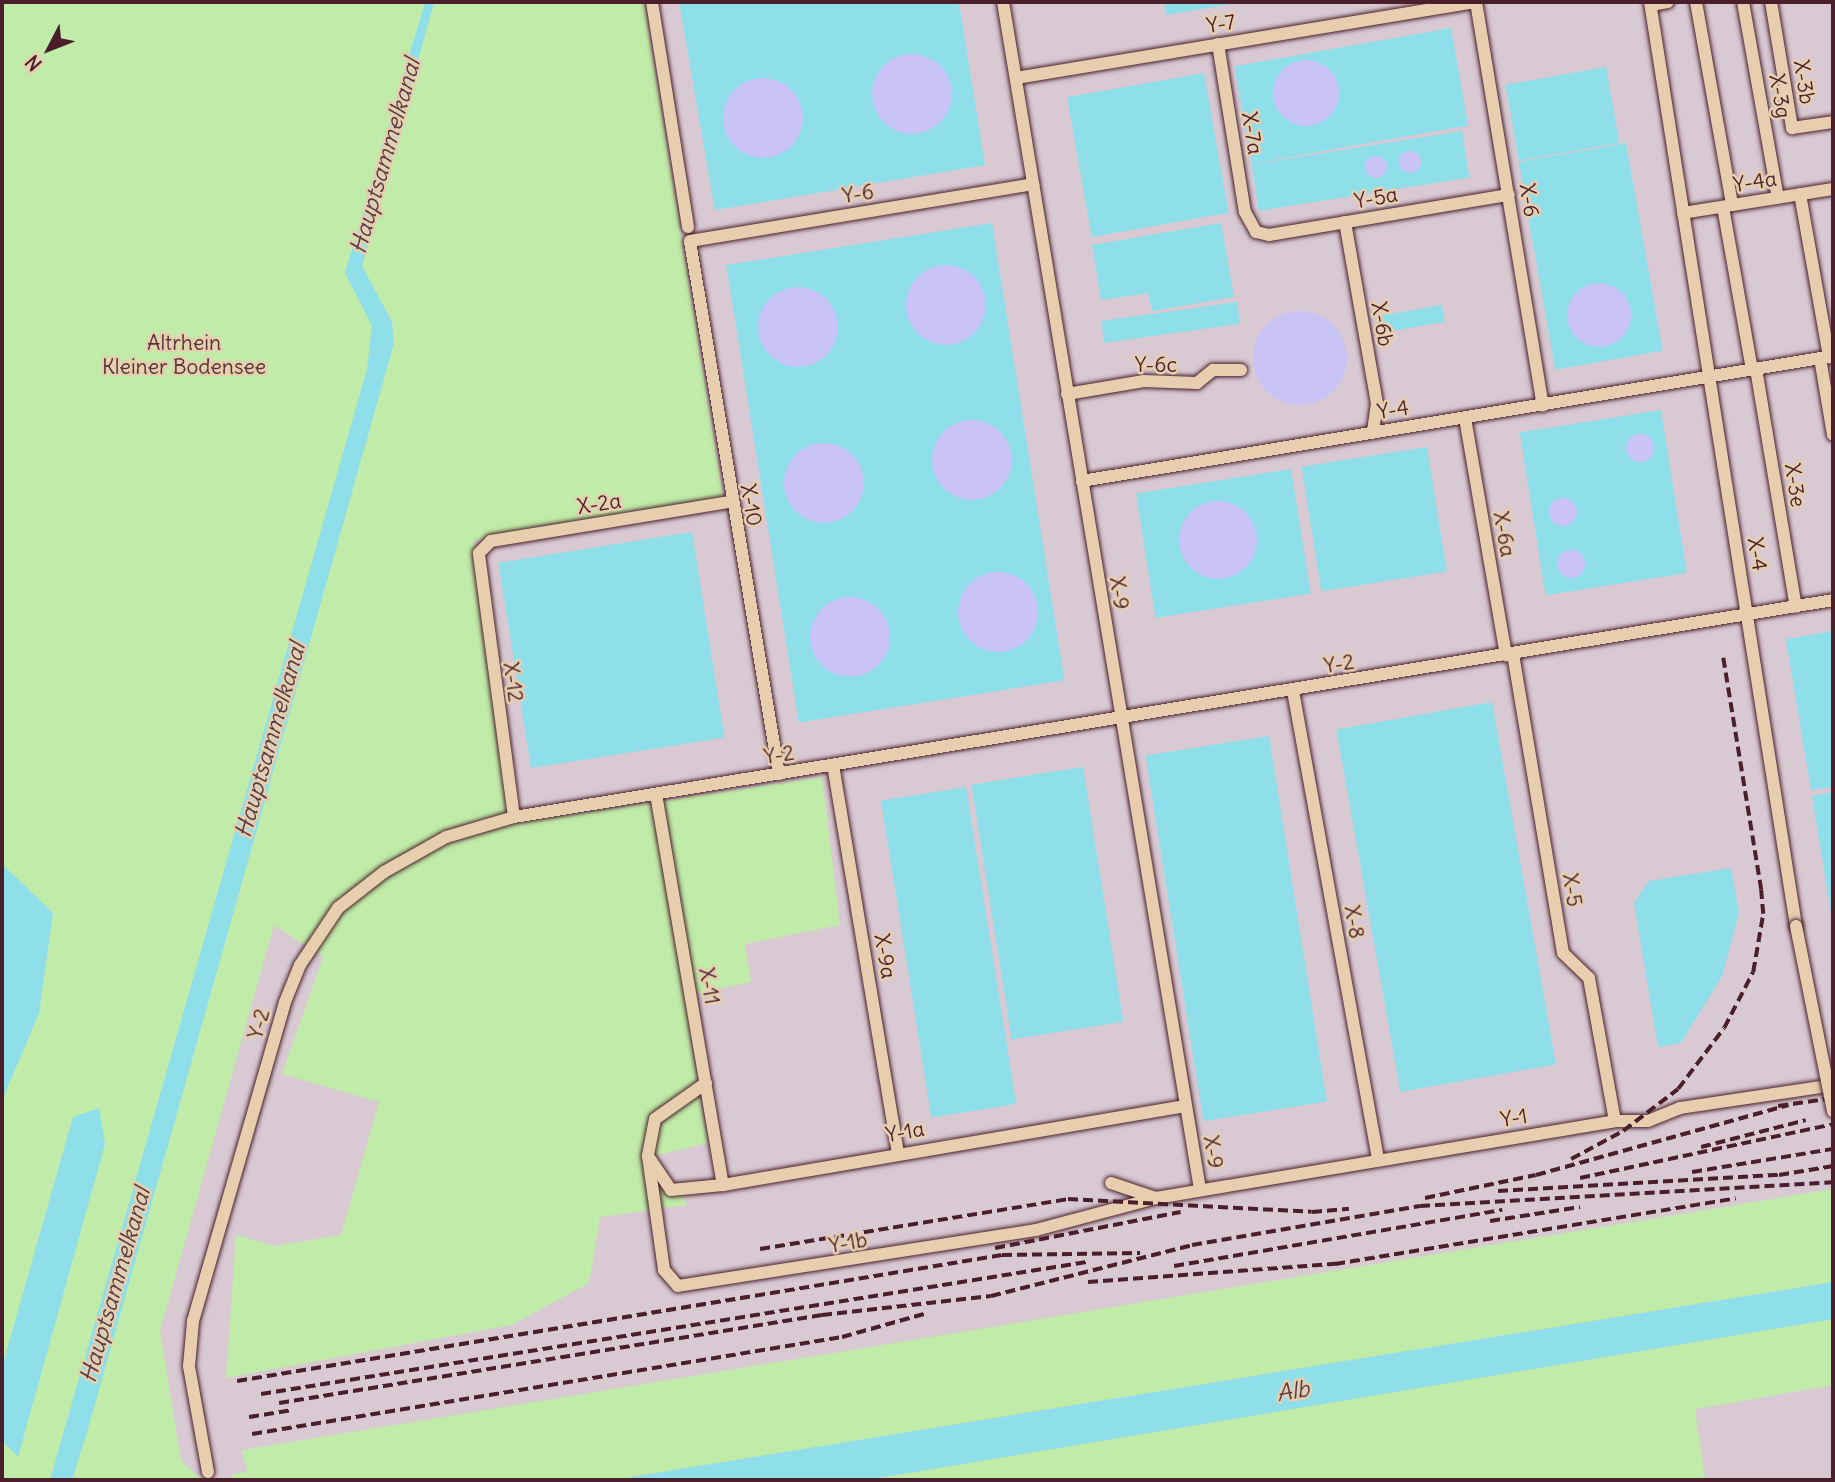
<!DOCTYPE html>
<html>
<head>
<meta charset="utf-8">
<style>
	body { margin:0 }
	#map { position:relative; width:1835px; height:1482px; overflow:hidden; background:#decbc4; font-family:Delius,sans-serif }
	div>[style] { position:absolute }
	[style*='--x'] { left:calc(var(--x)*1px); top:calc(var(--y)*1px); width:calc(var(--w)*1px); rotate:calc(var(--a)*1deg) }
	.built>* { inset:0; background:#d8c9d3 }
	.green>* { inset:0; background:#c0eba8 }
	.water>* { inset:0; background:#8fdfea; transform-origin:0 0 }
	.building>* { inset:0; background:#cac4f6 }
	.round { border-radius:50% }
	.roads { filter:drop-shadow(0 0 2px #4a1f2b) drop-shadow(0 0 2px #4a1f2b) }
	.street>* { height:12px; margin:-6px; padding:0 6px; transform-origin:6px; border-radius:6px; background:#e6ceae }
	.rail>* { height:3.5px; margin-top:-1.75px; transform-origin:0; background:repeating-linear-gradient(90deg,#4a1f2b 0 10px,transparent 0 15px) }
	.bridges { filter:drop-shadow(0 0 2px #4a1f2b) drop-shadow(0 0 2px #4a1f2b) }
	.street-bridge>* { height:12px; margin:-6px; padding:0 6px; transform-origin:6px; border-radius:6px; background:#e6ceae }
	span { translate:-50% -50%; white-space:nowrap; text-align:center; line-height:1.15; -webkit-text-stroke:5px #e6ceae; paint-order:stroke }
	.street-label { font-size:21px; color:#4a1f2b }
	.park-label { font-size:21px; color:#563338 }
	.water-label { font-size:23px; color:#543c48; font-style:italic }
	.frame { position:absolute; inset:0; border:4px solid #4a1f2b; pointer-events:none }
	.north { position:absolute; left:14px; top:14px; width:70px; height:70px; -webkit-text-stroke:5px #e6ceae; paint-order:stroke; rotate:228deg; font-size:19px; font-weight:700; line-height:28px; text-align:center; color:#4a1f2b }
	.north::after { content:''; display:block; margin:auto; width:24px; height:32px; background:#4a1f2b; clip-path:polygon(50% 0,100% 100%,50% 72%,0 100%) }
</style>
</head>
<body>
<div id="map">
	<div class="built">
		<div style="clip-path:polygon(534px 2px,1833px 2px,1833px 1189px,243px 1450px,247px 1472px,231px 1475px,232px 1480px,203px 1480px,181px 1461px,160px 1331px)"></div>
		<div style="clip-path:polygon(1833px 1375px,1833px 1480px,1205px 1480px)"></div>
	</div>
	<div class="green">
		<div style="clip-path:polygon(2px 2px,425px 2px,354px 289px,369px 316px,376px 347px,50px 1480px,2px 1480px)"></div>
		<div style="clip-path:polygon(434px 2px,644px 2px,723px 497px,474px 541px,515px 823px,822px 777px,840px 925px,745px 944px,751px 982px,684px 996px,708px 1143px,657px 1155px,664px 1189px,683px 1194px,687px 1205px,600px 1217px,589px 1283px,512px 1325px,226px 1378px,236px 1235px,275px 1246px,341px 1235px,379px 1102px,282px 1074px,323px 957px,274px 925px,160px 1331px,181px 1461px,203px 1480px,72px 1480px,394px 343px,392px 322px,362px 266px)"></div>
		<div style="clip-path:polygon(1833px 1189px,1833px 1282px,613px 1480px,232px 1480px,231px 1475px,247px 1471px,242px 1450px)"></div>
		<div style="clip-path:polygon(1833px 1319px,1833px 1385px,1695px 1409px,1705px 1480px,866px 1480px)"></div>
	</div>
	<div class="water">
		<div style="clip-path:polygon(425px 2px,434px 2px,362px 266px,392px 322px,394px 343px,88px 1429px,72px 1480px,50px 1480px,367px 369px,372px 326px,345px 273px)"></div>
		<div style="clip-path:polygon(679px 2px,959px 2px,985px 165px,715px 210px)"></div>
		<div style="clip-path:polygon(1164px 2px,1244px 2px,1166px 15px)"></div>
		<div style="left:1451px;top:28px;width:99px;height:220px;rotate:80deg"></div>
		<div style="left:1606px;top:67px;width:77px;height:102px;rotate:80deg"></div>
		<div style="left:1204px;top:73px;width:142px;height:139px;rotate:80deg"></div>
		<div style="left:1462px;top:131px;width:47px;height:213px;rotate:81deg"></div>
		<div style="left:1626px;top:143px;width:211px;height:109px;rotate:80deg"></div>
		<div style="left:992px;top:223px;width:463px;height:269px;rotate:81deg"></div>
		<div style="clip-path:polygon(1221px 223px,1234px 297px,1152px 311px,1148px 293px,1101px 300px,1092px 245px)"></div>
		<div style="left:1237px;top:302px;width:22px;height:137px;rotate:82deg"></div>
		<div style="left:1442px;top:305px;width:17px;height:63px;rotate:80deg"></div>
		<div style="left:1661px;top:410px;width:165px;height:143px;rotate:81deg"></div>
		<div style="left:1427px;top:447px;width:126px;height:127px;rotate:81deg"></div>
		<div style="left:1291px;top:469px;width:126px;height:157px;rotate:81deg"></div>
		<div style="left:692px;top:532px;width:208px;height:196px;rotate:81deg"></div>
		<div style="clip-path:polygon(1833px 631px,1833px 787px,1811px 790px,1786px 639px)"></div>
		<div style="left:1492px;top:702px;width:368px;height:158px;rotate:80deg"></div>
		<div style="left:1269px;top:736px;width:370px;height:125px;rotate:81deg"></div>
		<div style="left:1083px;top:767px;width:258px;height:113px;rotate:81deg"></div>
		<div style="left:966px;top:787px;width:321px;height:86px;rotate:81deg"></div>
		<div style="clip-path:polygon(1833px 792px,1833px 925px,1812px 796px)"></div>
		<div style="clip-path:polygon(2px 864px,53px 913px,39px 1013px,2px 1101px)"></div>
		<div style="clip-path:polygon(1731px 868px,1739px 913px,1722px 976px,1681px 1043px,1658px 1047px,1634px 903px,1649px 881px)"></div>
		<div style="clip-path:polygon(99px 1108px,105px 1144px,18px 1457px,2px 1441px,2px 1367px,73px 1117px)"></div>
		<div style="clip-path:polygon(1833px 1282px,1833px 1319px,866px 1480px,613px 1480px)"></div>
	</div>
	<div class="building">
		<div class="round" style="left:872px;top:54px;width:80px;height:80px"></div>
		<div class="round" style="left:1273px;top:60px;width:66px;height:66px"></div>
		<div class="round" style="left:723px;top:78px;width:80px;height:80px"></div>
		<div class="round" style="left:1399px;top:151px;width:22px;height:22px"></div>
		<div class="round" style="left:1365px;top:156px;width:22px;height:22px"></div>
		<div class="round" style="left:906px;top:265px;width:80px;height:80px"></div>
		<div class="round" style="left:1567px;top:283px;width:64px;height:64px"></div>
		<div class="round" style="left:758px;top:287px;width:80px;height:80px"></div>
		<div class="round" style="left:1253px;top:311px;width:94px;height:94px"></div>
		<div class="round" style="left:932px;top:420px;width:80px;height:80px"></div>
		<div class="round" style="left:1626px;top:434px;width:28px;height:28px"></div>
		<div class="round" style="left:784px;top:443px;width:80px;height:80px"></div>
		<div class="round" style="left:1549px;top:498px;width:28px;height:28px"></div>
		<div class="round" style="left:1179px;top:501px;width:78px;height:78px"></div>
		<div class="round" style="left:1557px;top:550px;width:28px;height:28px"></div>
		<div class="round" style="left:958px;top:572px;width:80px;height:80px"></div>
		<div class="round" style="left:810px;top:597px;width:80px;height:80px"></div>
	</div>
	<div class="roads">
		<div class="street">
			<div style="--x:652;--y:2;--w:228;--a:80.9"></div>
			<div style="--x:1003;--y:2;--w:1204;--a:80.58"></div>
			<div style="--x:1476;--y:2;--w:409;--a:80.6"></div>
			<div style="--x:1650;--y:2;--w:935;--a:81.02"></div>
			<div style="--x:1696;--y:2;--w:206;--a:79.9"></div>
			<div style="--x:1743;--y:2;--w:199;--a:79.9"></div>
			<div style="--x:1771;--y:2;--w:128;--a:80.5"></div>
			<div style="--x:1792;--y:128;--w:41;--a:-8.3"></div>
			<div style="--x:1651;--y:5;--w:17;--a:-10"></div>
			<div style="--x:1218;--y:44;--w:170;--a:80.9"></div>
			<div style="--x:1245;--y:212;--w:23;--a:61"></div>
			<div style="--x:1256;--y:232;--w:13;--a:13"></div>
			<div style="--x:1269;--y:235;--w:243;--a:-9.5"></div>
			<div style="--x:1016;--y:78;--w:464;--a:-9.4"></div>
			<div style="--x:1800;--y:194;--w:166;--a:79.9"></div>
			<div style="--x:1723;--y:207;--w:166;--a:79.9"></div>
			<div style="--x:1683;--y:213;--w:152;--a:-9.1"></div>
			<div style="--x:1345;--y:222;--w:184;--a:80"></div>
			<div style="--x:1377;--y:403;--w:30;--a:98"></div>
			<div style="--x:1820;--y:358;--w:78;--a:80.4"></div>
			<div style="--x:1756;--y:369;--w:241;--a:80.5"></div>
			<div style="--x:1067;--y:394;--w:78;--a:-9.6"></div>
			<div style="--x:1144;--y:381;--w:53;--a:2.2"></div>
			<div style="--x:1197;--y:383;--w:21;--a:-39"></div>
			<div style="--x:1213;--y:370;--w:28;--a:0"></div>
			<div style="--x:1465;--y:418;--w:241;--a:80.2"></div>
			<div style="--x:1082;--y:481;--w:761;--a:-9.45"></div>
			<div style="--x:1513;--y:654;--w:303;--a:80.5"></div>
			<div style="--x:1563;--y:953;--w:36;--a:44"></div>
			<div style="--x:1589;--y:978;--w:145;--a:79.7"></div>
			<div style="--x:1293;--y:691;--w:477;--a:79.7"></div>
			<div style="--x:833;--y:765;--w:393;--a:80.5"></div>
			<div style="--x:779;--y:774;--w:540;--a:-99.48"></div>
			<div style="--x:690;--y:241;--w:348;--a:-9.4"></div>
			<div style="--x:656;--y:794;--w:397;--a:80.3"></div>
			<div style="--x:514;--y:817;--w:266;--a:-97.6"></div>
			<div style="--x:479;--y:553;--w:17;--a:-45"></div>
			<div style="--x:491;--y:541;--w:242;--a:-9.3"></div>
			<div style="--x:706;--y:1083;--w:62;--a:144.8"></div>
			<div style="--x:655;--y:1119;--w:38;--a:101"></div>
			<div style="--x:648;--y:1156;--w:115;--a:82"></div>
			<div style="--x:664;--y:1270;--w:21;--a:49"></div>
			<div style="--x:678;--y:1286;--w:362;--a:-8.9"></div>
			<div style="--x:1036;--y:1230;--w:124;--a:-14.9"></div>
			<div style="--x:648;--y:1156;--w:41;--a:55.9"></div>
			<div style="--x:671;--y:1190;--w:52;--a:-5.5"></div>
			<div style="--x:723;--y:1185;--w:469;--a:-9.7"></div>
			<div style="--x:1111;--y:1183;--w:47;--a:18.4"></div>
			<div style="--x:1156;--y:1198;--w:465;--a:-9.5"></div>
			<div style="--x:1615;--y:1121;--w:33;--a:0"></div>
			<div style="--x:1648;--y:1121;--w:35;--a:-22"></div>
			<div style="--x:1680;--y:1108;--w:155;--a:-8.5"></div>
			<div style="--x:208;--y:1472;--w:108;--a:-100.2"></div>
			<div style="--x:189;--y:1366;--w:45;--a:-84.9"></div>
			<div style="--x:193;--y:1321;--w:332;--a:-73.9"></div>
			<div style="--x:285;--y:1002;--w:40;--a:-68"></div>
			<div style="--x:300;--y:965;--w:69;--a:-56.3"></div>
			<div style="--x:338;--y:908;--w:58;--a:-38"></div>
			<div style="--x:384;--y:872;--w:71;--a:-29.4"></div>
			<div style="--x:446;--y:837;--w:71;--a:-16.4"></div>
			<div style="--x:514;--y:817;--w:1337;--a:-9.34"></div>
		</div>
	</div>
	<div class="rail">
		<div style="--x:1778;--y:1106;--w:56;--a:-8.3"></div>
		<div style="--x:1701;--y:1147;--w:108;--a:-14.4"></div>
		<div style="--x:1571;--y:1159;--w:59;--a:-28.3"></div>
		<div style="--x:1623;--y:1131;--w:69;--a:-37.4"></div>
		<div style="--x:1678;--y:1089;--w:76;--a:-53"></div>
		<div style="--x:1724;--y:1028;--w:63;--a:-62.6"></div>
		<div style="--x:1753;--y:972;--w:59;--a:-80.2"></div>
		<div style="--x:1763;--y:914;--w:24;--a:-95"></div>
		<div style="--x:1761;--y:890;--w:235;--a:-99.3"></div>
		<div style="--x:1692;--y:1172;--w:143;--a:-9.3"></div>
		<div style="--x:1580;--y:1178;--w:259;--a:-12"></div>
		<div style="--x:1498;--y:1191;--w:281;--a:-3.3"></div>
		<div style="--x:1779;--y:1175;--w:55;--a:-9.5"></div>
		<div style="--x:1425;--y:1198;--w:113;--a:-11.7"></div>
		<div style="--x:1536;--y:1175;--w:262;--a:-15.5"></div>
		<div style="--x:1490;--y:1221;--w:91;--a:-8.8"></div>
		<div style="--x:995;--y:1248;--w:189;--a:-11"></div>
		<div style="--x:760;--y:1249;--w:312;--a:-9.2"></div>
		<div style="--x:1068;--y:1199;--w:244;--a:3"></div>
		<div style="--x:1312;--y:1212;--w:37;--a:-5"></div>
		<div style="--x:1174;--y:1266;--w:333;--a:-9.7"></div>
		<div style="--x:1088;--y:1282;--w:248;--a:-4.2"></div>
		<div style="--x:1335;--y:1264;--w:406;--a:-9.3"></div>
		<div style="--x:237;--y:1381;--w:775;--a:-9.35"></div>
		<div style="--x:1002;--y:1255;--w:138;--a:-0.8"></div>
		<div style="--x:261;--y:1394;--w:836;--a:-9.08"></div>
		<div style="--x:279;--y:1403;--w:550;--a:-9.21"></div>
		<div style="--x:822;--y:1315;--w:170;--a:-6.4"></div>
		<div style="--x:991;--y:1296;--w:207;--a:-14.2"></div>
		<div style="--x:1192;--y:1245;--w:231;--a:-9.7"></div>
		<div style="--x:1420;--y:1206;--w:414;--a:-3.3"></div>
		<div style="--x:249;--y:1417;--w:44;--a:-9.2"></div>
		<div style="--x:252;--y:1434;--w:598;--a:-9.34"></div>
		<div style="--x:842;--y:1337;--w:85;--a:-15.7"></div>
	</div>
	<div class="bridges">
		<div class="street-bridge">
			<div style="--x:1796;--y:926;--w:189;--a:78.7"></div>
		</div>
	</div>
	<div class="street-label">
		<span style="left:1221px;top:24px;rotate:-9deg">Y-7</span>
		<span style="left:1804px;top:82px;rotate:81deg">X-3b</span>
		<span style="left:1780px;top:96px;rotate:80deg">X-3g</span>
		<span style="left:1252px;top:133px;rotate:81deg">X-7a</span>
		<span style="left:1755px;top:182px;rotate:-9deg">Y-4a</span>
		<span style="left:858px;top:194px;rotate:-9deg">Y-6</span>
		<span style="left:1376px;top:198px;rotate:-10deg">Y-5a</span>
		<span style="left:1529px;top:200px;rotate:81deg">X-6</span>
		<span style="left:1382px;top:324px;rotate:80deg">X-6b</span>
		<span style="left:1156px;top:365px">Y-6c</span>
		<span style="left:1393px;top:410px;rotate:-9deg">Y-4</span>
		<span style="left:1795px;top:485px;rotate:81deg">X-3e</span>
		<span style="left:599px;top:504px;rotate:-9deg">X-2a</span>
		<span style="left:751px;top:505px;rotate:80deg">X-10</span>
		<span style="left:1504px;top:534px;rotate:80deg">X-6a</span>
		<span style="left:1757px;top:554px;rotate:81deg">X-4</span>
		<span style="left:1119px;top:593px;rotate:81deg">X-9</span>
		<span style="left:1339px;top:664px;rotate:-9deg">Y-2</span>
		<span style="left:513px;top:682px;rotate:82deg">X-12</span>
		<span style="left:779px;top:755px;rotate:-9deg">Y-2</span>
		<span style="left:1572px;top:890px;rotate:81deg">X-5</span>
		<span style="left:1354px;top:922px;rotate:80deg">X-8</span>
		<span style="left:885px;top:956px;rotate:80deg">X-9a</span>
		<span style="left:709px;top:986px;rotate:80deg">X-11</span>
		<span style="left:259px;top:1024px;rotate:-74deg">Y-2</span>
		<span style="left:1514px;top:1118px;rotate:-9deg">Y-1</span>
		<span style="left:905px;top:1132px;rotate:-10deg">Y-1a</span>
		<span style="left:1213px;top:1152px;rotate:80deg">X-9</span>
		<span style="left:848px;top:1243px;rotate:-10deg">Y-1b</span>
	</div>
	<div class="park-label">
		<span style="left:184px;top:355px">Altrhein<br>Kleiner Bodensee</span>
	</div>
	<div class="water-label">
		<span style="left:385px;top:156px;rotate:-74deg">Hauptsammelkanal</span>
		<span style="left:270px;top:740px;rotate:-74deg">Hauptsammelkanal</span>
		<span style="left:115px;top:1285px;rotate:-74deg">Hauptsammelkanal</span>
		<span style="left:1293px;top:1391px;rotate:-9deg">Alb</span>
	</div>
	<div class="frame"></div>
	<div class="north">N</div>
</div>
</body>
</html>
